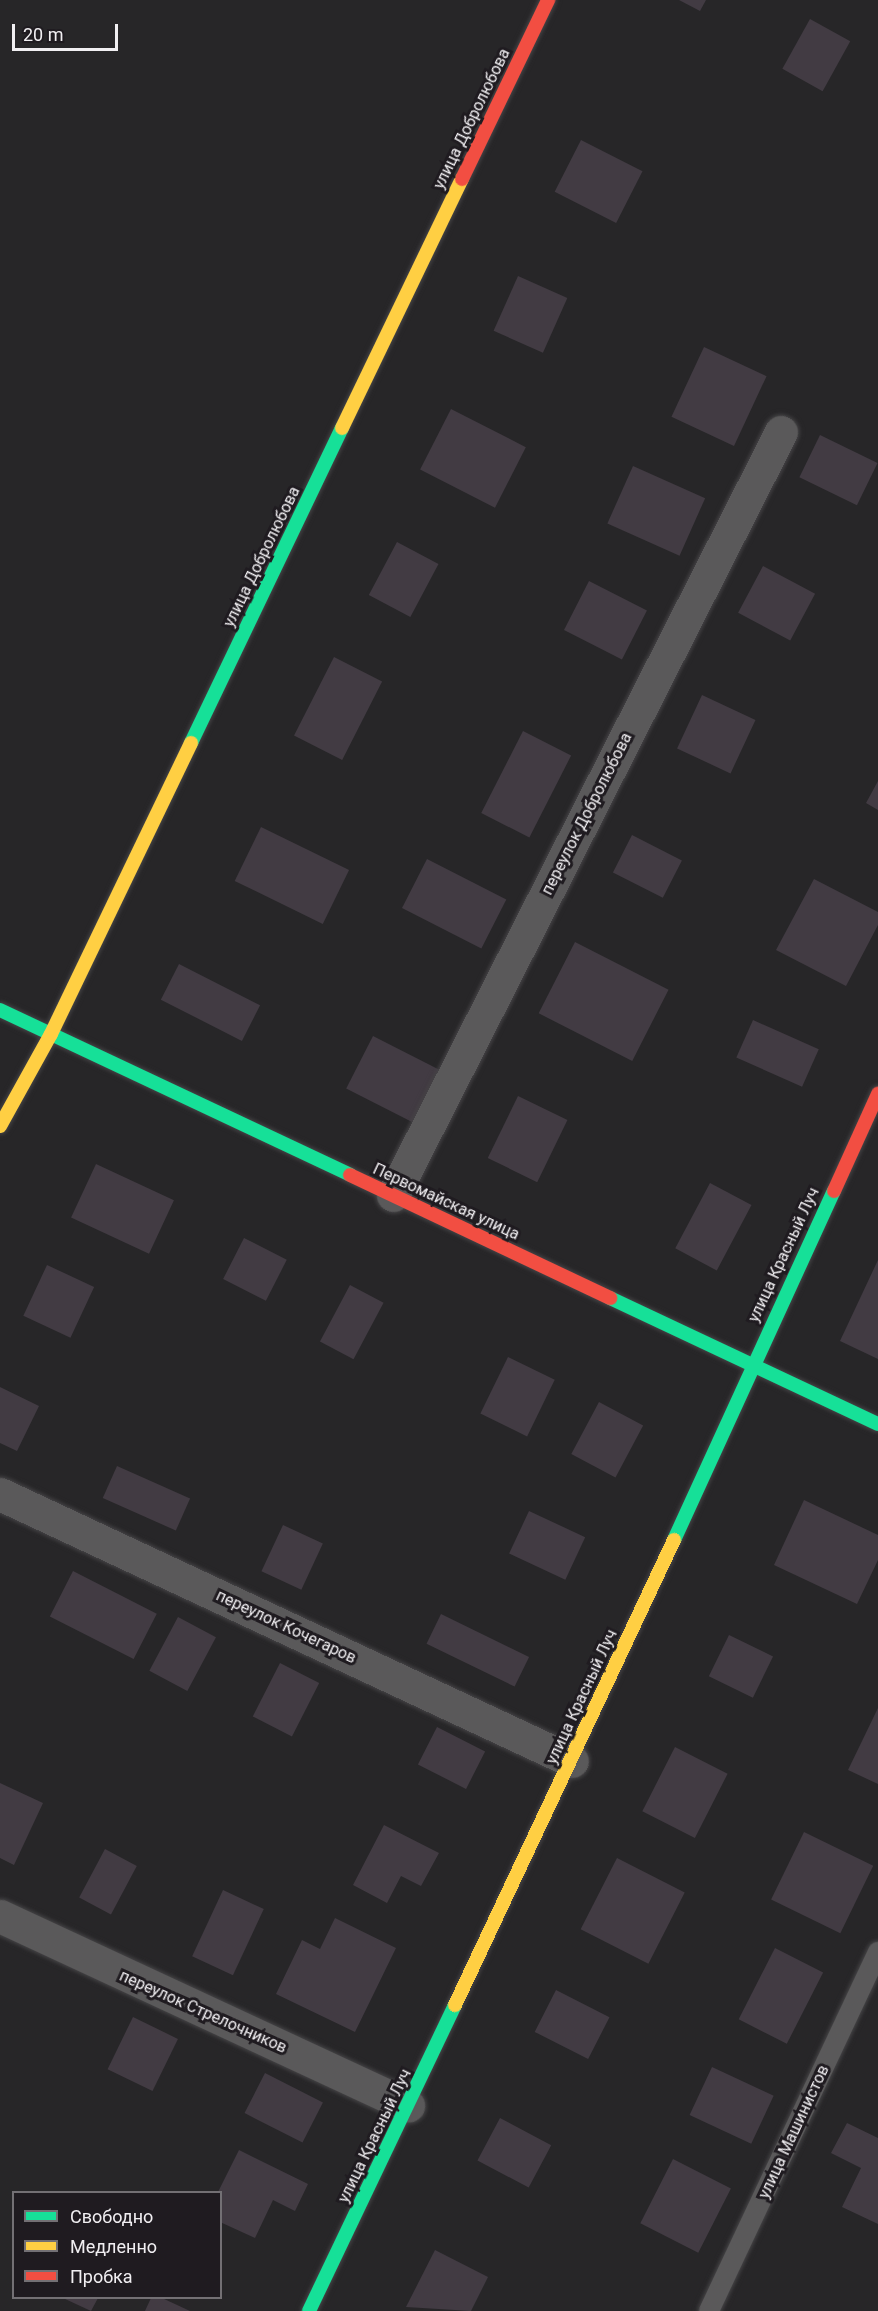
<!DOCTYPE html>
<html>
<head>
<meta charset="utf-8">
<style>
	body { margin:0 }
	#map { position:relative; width:878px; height:2311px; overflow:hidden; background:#272628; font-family:Roboto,sans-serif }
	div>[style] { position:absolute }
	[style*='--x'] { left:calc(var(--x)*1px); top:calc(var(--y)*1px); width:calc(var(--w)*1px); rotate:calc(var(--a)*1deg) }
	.building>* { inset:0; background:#423b43; transform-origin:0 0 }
	.roads { filter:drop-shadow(0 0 2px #454446) drop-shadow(0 0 2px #454446) }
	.lane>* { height:20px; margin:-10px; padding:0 10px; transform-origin:10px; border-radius:10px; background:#5a595a }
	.street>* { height:33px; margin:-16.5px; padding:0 16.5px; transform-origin:16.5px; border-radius:16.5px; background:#5a595a }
	.fast>* { height:14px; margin:-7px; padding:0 7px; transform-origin:7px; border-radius:7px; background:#16e098 }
	.slow>* { height:14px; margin:-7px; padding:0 7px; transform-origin:7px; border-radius:7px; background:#ffcf43 }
	.jam>* { height:14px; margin:-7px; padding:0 7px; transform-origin:7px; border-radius:7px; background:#f24e42 }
	span { translate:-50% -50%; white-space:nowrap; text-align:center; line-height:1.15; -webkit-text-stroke:6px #1f1b20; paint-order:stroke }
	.street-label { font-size:16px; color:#f1eff2 }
	.legend { position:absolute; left:12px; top:2191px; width:210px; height:108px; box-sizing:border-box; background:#1f1b20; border:2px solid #737074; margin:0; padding:8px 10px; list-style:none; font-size:18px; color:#f1eff2 }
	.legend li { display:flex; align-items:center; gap:12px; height:30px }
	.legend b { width:30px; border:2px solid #737074 }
	.scale { position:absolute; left:12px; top:24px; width:106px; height:27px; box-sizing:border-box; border:3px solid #f1eff2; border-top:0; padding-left:8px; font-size:18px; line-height:21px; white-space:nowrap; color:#f1eff2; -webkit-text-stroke:4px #1f1b20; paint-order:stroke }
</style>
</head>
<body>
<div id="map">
	<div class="building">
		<div style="clip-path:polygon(679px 0,706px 0,700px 11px)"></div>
		<div style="left:810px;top:19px;width:46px;height:57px;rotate:29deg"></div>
		<div style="left:581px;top:140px;width:69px;height:58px;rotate:27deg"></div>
		<div style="left:518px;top:276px;width:54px;height:60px;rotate:24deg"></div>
		<div style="left:704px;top:347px;width:69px;height:77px;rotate:25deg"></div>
		<div style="left:451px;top:409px;width:84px;height:68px;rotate:27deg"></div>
		<div style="left:820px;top:435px;width:64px;height:47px;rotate:26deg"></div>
		<div style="left:633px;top:466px;width:79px;height:63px;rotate:24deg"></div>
		<div style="left:397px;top:542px;width:47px;height:60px;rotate:28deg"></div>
		<div style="left:763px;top:566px;width:59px;height:53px;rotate:28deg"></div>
		<div style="left:589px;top:581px;width:65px;height:55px;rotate:27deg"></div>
		<div style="left:334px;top:657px;width:54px;height:88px;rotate:27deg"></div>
		<div style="left:702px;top:695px;width:59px;height:59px;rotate:25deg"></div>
		<div style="left:523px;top:731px;width:54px;height:92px;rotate:27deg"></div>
		<div style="clip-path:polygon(878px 781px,878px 810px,866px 803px)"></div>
		<div style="left:261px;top:827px;width:98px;height:60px;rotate:26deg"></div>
		<div style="left:632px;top:835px;width:56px;height:42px;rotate:27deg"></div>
		<div style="left:427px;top:859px;width:89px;height:55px;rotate:27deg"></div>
		<div style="clip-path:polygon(814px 879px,878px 912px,878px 925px,846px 986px,776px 950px)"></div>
		<div style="left:575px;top:942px;width:105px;height:80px;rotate:27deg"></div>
		<div style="left:179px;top:964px;width:91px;height:40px;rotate:27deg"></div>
		<div style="left:753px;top:1020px;width:72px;height:41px;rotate:24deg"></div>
		<div style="left:373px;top:1036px;width:75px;height:59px;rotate:27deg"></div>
		<div style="left:518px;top:1096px;width:55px;height:69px;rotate:26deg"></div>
		<div style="left:96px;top:1164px;width:86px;height:59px;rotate:25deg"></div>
		<div style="left:710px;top:1183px;width:47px;height:74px;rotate:28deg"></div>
		<div style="left:244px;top:1238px;width:48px;height:46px;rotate:27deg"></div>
		<div style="clip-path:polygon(878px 1260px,878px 1359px,840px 1341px)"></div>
		<div style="left:47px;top:1265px;width:52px;height:56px;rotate:25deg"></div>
		<div style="left:350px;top:1285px;width:38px;height:64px;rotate:28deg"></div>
		<div style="left:508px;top:1357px;width:52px;height:63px;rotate:26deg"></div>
		<div style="clip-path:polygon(0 1387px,39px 1406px,17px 1451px,0 1443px)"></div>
		<div style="left:599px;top:1402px;width:50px;height:59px;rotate:28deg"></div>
		<div style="left:117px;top:1466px;width:80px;height:35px;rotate:24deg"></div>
		<div style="clip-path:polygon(804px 1500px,878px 1535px,878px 1560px,857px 1604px,774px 1565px)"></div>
		<div style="left:529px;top:1511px;width:62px;height:47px;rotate:25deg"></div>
		<div style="left:283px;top:1525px;width:44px;height:51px;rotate:25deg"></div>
		<div style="left:73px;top:1571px;width:94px;height:51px;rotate:27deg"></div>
		<div style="left:441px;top:1614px;width:98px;height:33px;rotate:26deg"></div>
		<div style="left:178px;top:1617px;width:43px;height:61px;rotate:28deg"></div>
		<div style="left:729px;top:1635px;width:49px;height:46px;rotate:26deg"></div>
		<div style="left:280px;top:1663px;width:44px;height:60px;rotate:27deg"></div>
		<div style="clip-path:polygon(878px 1708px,878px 1784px,848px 1770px)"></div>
		<div style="left:437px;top:1727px;width:54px;height:42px;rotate:27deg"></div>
		<div style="left:675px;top:1747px;width:59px;height:72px;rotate:27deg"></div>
		<div style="clip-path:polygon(0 1783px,43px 1803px,14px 1865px,0 1858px)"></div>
		<div style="clip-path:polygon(384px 1825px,439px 1853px,421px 1886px,401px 1876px,387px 1903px,353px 1885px)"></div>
		<div style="left:804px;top:1832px;width:77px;height:75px;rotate:26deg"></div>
		<div style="left:105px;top:1849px;width:36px;height:55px;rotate:28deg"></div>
		<div style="left:617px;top:1858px;width:76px;height:80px;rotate:27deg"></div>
		<div style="left:223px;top:1890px;width:45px;height:73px;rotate:25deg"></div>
		<div style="clip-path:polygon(335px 1918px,396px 1948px,355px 2032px,276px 1994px,302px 1940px,320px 1949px)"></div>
		<div style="left:775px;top:1948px;width:54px;height:80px;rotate:27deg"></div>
		<div style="left:556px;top:1990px;width:60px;height:47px;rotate:27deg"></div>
		<div style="left:133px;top:2017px;width:50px;height:58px;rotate:26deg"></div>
		<div style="left:712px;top:2067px;width:68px;height:53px;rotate:25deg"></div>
		<div style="left:265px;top:2073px;width:65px;height:45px;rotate:27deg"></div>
		<div style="left:500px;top:2118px;width:58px;height:48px;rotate:28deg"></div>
		<div style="clip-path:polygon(847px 2123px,878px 2138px,878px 2224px,842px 2207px,861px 2168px,831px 2153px)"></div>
		<div style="clip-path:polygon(239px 2150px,308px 2184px,295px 2211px,273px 2200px,255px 2238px,220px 2222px,218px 2192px)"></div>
		<div style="left:673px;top:2159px;width:65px;height:72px;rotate:27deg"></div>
		<div style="clip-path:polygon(435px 2250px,488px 2277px,471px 2311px,406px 2307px)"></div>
		<div style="clip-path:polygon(63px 2298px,98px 2298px,91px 2311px)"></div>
		<div style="clip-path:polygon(151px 2298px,162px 2298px,190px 2311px,145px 2311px)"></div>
	</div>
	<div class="roads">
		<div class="lane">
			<div style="--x:709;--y:2311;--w:397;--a:-64.8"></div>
		</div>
		<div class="street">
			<div style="--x:393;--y:1195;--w:856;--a:-63.05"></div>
			<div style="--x:0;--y:1494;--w:631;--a:25.02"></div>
			<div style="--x:0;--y:1916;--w:450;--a:24.9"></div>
		</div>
		<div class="fast">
			<div style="--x:191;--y:743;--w:349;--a:-64.4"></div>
			<div style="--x:0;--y:1010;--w:387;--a:25.2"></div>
			<div style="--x:610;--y:1298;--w:296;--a:25.2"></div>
			<div style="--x:674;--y:1540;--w:384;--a:-65.4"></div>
			<div style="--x:309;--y:2311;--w:339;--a:-64.5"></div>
		</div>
		<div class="slow">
			<div style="--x:342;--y:428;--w:276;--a:-64.3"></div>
			<div style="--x:0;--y:1126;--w:105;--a:-61"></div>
			<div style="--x:51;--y:1034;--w:323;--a:-64.3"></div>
			<div style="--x:455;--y:2005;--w:514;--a:-64.78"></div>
		</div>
		<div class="jam">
			<div style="--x:462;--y:179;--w:199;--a:-64.3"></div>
			<div style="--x:350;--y:1175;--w:288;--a:25.3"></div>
			<div style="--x:834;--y:1191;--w:107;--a:-65.6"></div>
		</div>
	</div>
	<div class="street-label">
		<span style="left:472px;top:119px;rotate:-64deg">улица Добролюбова</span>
		<span style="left:262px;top:557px;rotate:-64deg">улица Добролюбова</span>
		<span style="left:587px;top:814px;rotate:-63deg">переулок Добролюбова</span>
		<span style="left:446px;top:1202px;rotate:25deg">Первомайская улица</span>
		<span style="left:784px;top:1255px;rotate:-65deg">улица Красный Луч</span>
		<span style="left:286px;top:1627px;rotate:25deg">переулок Кочегаров</span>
		<span style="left:582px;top:1697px;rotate:-65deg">улица Красный Луч</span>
		<span style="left:203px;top:2012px;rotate:24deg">переулок Стрелочников</span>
		<span style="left:794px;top:2132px;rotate:-65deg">улица Машинистов</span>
		<span style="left:375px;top:2136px;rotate:-64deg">улица Красный Луч</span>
	</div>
	<ul class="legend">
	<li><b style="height:8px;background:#16e098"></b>Свободно</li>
	<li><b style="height:8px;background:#ffcf43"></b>Медленно</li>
	<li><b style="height:8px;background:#f24e42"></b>Пробка</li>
	</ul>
	<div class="scale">20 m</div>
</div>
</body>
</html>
